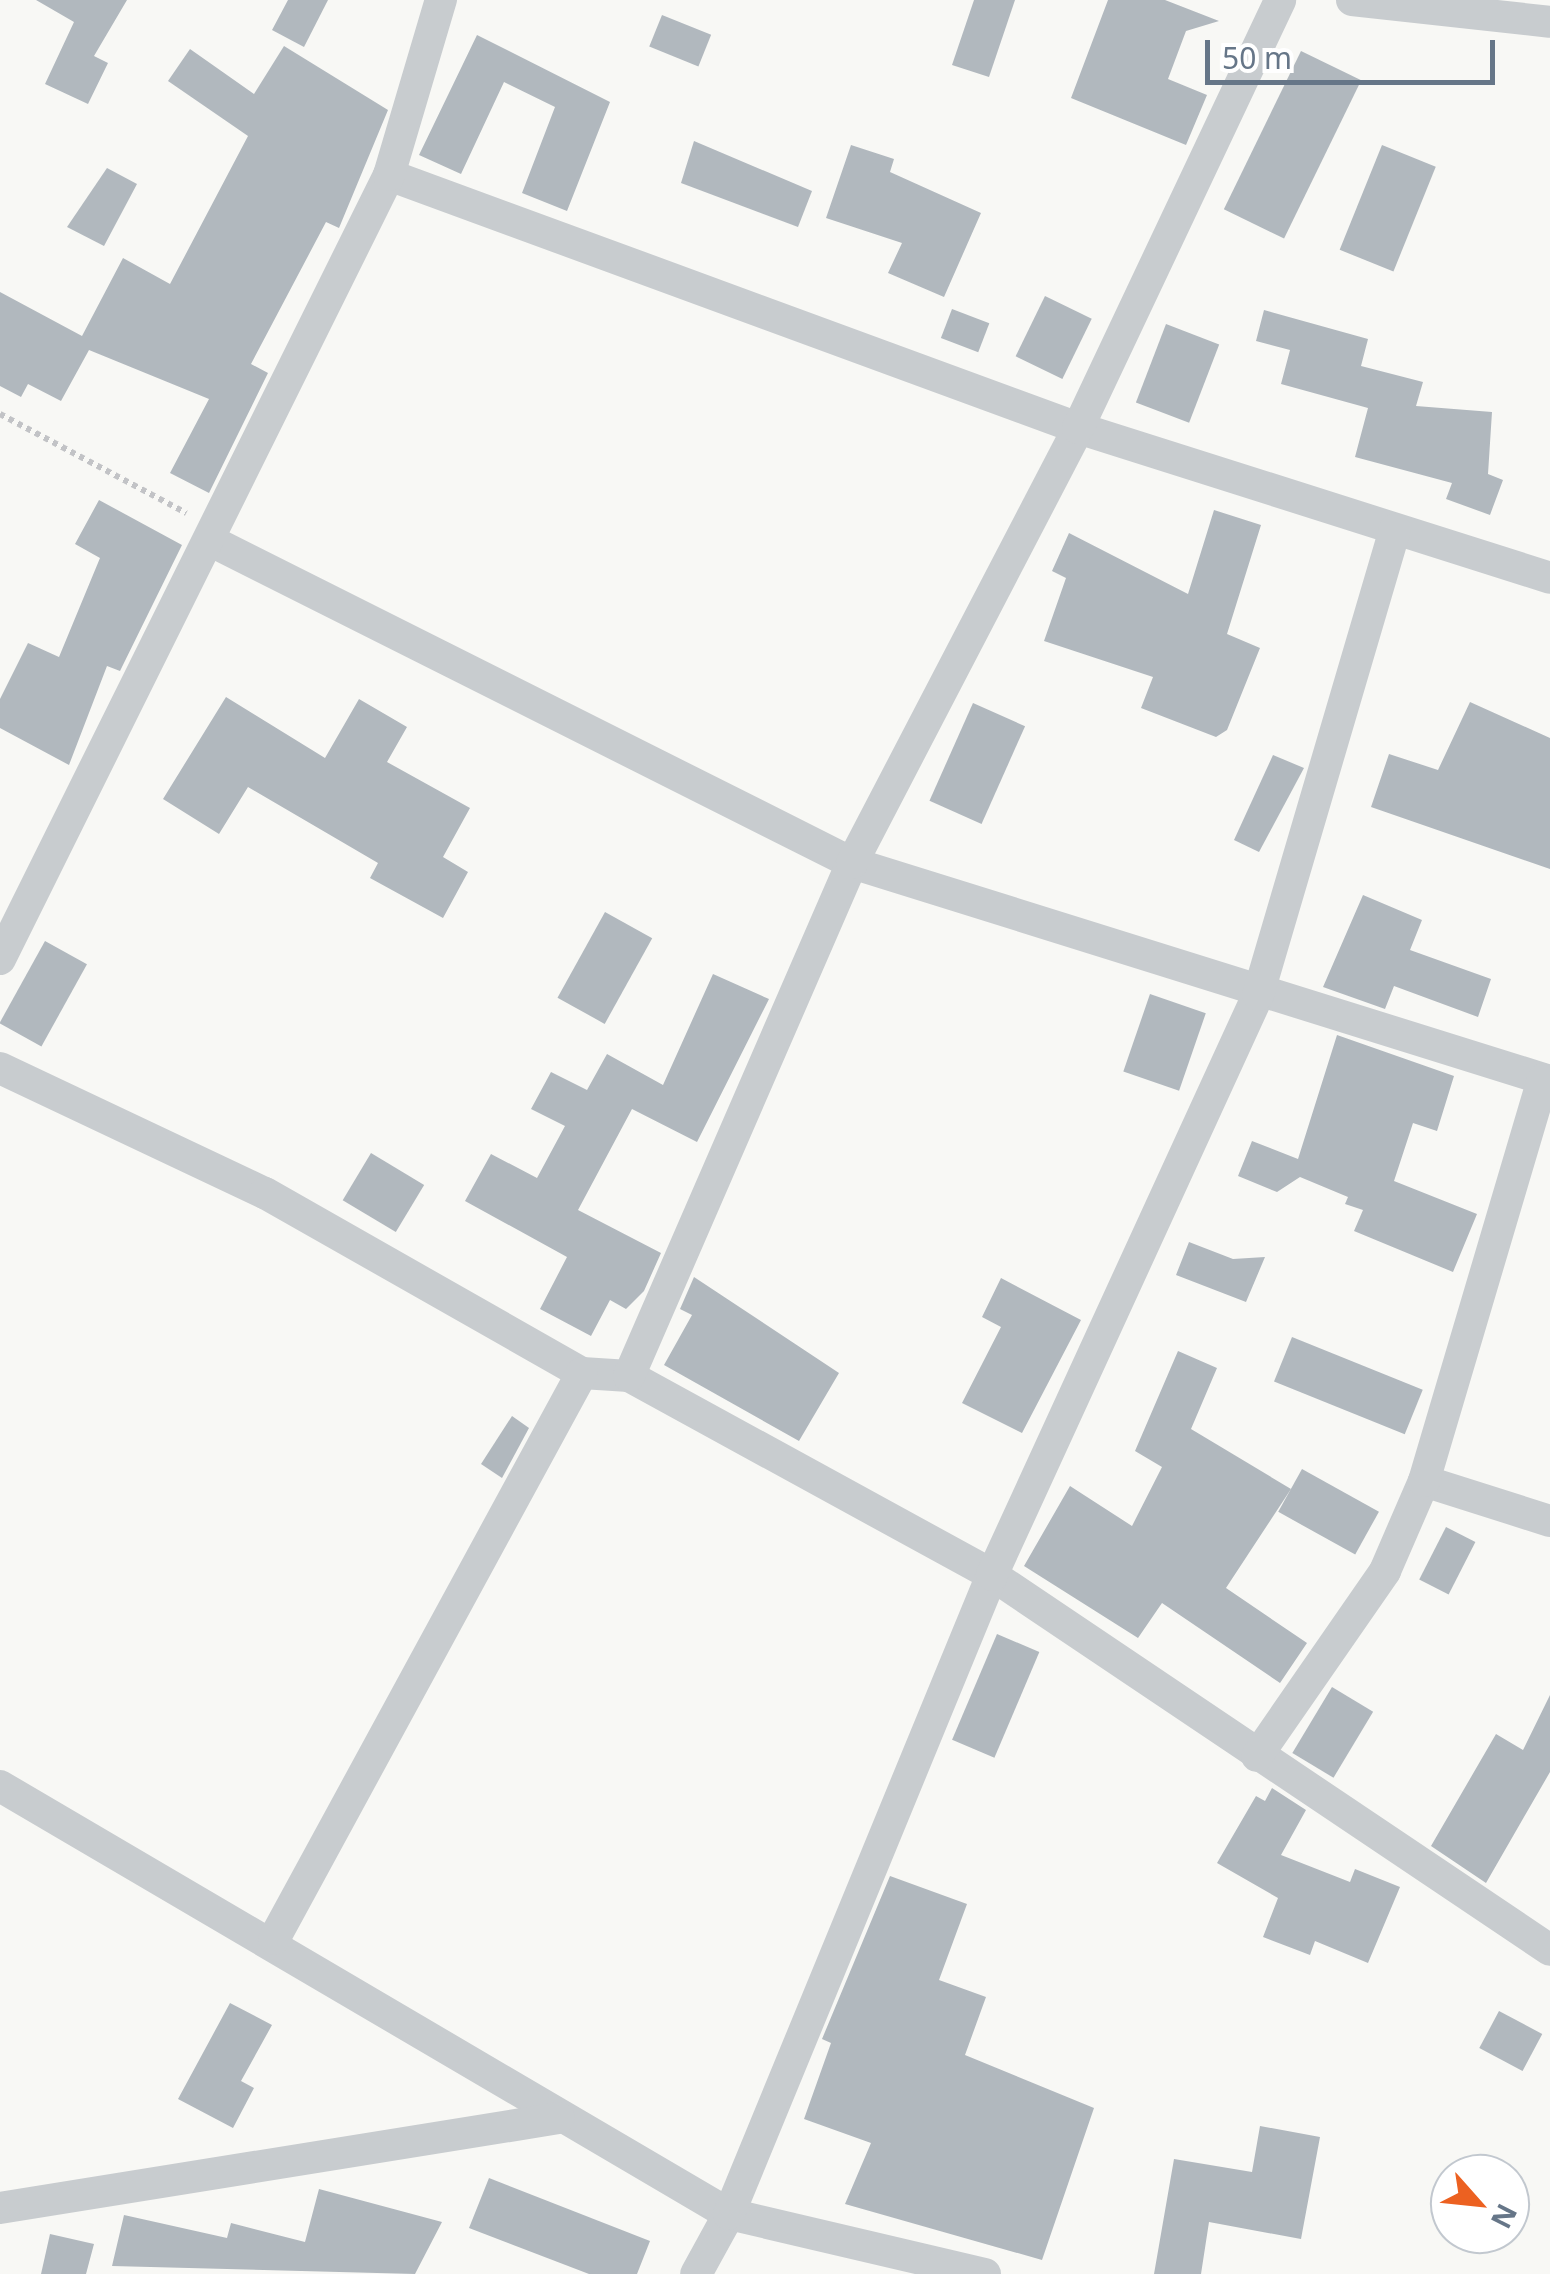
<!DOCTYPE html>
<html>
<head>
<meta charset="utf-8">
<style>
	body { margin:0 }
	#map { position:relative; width:1550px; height:2274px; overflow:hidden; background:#f8f8f5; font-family:"Noto Sans",sans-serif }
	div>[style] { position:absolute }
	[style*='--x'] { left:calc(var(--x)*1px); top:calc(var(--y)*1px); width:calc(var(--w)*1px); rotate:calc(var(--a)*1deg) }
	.building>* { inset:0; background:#b1b8be; transform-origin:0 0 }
	.path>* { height:6px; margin-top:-3px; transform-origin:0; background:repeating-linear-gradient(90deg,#c2c3c6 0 5px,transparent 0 10px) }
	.minor>* { height:32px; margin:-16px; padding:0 16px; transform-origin:16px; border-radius:16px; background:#c8cccf }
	span { translate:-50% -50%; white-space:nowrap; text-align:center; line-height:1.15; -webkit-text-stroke:10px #fff; paint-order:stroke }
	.north { position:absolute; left:1430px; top:2154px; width:100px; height:100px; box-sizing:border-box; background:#fff; border:2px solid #c2c8cf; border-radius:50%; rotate:117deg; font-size:28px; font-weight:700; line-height:40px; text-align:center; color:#667688 }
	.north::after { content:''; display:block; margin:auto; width:35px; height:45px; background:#ec6121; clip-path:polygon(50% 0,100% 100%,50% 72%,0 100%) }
	.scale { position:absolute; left:1205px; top:40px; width:290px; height:45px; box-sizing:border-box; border:5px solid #667688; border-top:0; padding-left:12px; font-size:30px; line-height:35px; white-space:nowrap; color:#667688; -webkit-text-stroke:8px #fff; paint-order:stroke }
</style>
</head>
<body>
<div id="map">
	<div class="building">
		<div style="clip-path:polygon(36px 0,127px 0,94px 56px,108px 63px,88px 104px,45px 84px,74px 22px)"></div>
		<div style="clip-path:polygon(288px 0,328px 0,304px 47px,272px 30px)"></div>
		<div style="clip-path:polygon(974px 0,1015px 0,989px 77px,952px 65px)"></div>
		<div style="clip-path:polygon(1108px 0,1165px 0,1219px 21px,1186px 31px,1168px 79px,1207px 95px,1186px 145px,1071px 98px)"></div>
		<div style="left:662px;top:15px;width:53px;height:34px;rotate:22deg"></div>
		<div style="clip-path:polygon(477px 35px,610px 102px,567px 211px,522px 193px,555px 107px,504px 82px,461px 174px,419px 155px)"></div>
		<div style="clip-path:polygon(284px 46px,388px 110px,339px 228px,326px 222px,251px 364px,268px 373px,209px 493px,170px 473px,209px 399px,89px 350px,61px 401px,28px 384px,21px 397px,0 386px,0 292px,82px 336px,123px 258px,170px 284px,248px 136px,168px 81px,190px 49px,254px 94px)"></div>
		<div style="left:1301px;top:51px;width:67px;height:176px;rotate:26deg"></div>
		<div style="clip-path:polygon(694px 141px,812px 191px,798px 227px,681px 183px)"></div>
		<div style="clip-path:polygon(851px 145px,894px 159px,890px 172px,981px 213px,944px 297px,888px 273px,902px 243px,826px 218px)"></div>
		<div style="left:1382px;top:145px;width:58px;height:113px;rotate:22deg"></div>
		<div style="clip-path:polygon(107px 168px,137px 184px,104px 246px,67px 227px)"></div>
		<div style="left:1045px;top:296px;width:52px;height:67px;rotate:26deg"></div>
		<div style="left:952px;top:309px;width:40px;height:31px;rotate:21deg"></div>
		<div style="clip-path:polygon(1264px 310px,1368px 339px,1361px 366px,1423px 382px,1416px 406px,1492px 412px,1488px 474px,1503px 480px,1490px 515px,1446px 499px,1452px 483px,1355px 457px,1368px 408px,1281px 384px,1290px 350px,1256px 341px)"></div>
		<div style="left:1166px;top:324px;width:57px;height:84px;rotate:21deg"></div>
		<div style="clip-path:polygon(99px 500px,182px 545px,120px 671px,107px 666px,69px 765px,0 728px,0 699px,28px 643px,59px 657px,100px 558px,75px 544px)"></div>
		<div style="clip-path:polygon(1214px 510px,1261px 525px,1227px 634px,1260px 648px,1227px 730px,1216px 737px,1141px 708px,1153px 677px,1044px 641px,1066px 578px,1052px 571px,1069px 533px,1188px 594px)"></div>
		<div style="clip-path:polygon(226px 697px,325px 758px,359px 699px,407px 727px,387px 762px,470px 808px,443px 857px,468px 872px,443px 918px,370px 878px,378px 863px,248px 787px,219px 834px,163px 799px)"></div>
		<div style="clip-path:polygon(1470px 702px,1550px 738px,1550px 869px,1371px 807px,1389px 754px,1438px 770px)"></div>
		<div style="left:973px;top:703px;width:57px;height:107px;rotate:24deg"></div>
		<div style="clip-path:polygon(1273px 755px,1304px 768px,1259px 852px,1234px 840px)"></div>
		<div style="clip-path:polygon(1363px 895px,1422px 920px,1410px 950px,1491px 979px,1478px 1017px,1394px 986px,1385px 1009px,1323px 987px)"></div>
		<div style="left:605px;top:912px;width:54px;height:98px;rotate:29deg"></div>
		<div style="left:45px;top:941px;width:48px;height:94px;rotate:29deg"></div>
		<div style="clip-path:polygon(713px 974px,769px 999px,697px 1142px,632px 1109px,578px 1210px,661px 1253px,644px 1291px,626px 1309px,610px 1300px,591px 1336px,540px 1309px,567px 1257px,465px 1201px,491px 1154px,537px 1178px,565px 1126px,531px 1109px,551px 1072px,587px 1090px,607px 1054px,663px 1085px)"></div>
		<div style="left:1150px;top:994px;width:59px;height:82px;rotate:19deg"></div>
		<div style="clip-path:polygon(1337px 1035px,1454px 1076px,1437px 1131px,1413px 1123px,1394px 1181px,1477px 1214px,1453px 1272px,1354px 1231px,1363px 1210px,1345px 1204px,1348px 1197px,1300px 1177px,1277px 1192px,1238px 1176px,1252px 1141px,1298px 1159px)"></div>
		<div style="left:371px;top:1153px;width:62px;height:55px;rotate:31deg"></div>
		<div style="clip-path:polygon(1189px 1242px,1233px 1259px,1265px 1257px,1246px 1302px,1176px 1275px)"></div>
		<div style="clip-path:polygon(694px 1277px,839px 1373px,799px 1441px,664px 1365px,692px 1315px,680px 1309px)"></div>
		<div style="clip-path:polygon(1001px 1278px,1081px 1320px,1022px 1433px,962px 1403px,1001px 1327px,982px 1317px)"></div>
		<div style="left:1292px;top:1337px;width:141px;height:48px;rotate:22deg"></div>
		<div style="clip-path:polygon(1178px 1351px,1217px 1368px,1191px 1429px,1291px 1489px,1226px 1588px,1307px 1643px,1280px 1683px,1162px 1603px,1138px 1638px,1024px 1566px,1070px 1486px,1132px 1526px,1162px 1467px,1135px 1451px)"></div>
		<div style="clip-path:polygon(512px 1416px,529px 1428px,502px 1478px,481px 1464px)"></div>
		<div style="left:1302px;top:1469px;width:88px;height:49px;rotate:29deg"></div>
		<div style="left:1446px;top:1527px;width:33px;height:59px;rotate:27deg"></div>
		<div style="left:997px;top:1634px;width:46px;height:115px;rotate:23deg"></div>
		<div style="left:1332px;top:1687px;width:48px;height:77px;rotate:31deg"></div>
		<div style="clip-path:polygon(1550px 1695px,1550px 1772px,1486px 1883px,1431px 1846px,1496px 1734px,1523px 1750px)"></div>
		<div style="clip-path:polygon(1272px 1788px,1306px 1810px,1281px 1855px,1350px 1882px,1355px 1869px,1400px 1887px,1368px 1963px,1315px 1941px,1310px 1955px,1263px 1937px,1278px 1898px,1217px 1863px,1256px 1796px,1265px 1801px)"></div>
		<div style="clip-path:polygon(890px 1876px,967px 1904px,939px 1980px,986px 1997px,965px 2055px,1094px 2108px,1042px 2260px,845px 2204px,871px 2143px,804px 2119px,831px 2043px,822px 2039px)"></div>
		<div style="clip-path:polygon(230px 2003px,272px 2025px,241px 2081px,254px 2088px,233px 2128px,178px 2099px)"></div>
		<div style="left:1499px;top:2011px;width:49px;height:42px;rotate:28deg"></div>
		<div style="clip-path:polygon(1260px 2126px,1320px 2137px,1301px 2239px,1209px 2222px,1201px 2274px,1154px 2274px,1174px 2159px,1252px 2172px)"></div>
		<div style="clip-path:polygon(489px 2178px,650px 2241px,637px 2274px,589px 2274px,469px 2228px)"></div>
		<div style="clip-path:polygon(319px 2189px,442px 2222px,415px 2274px,112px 2266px,124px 2215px,227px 2238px,231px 2223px,305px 2242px)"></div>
		<div style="clip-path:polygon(50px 2234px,94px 2244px,86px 2274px,41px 2274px)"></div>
	</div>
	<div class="path">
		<div style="--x:0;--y:414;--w:211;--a:28"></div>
	</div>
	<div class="minor">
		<div style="--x:1352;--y:0;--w:199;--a:6.3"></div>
		<div style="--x:389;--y:175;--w:734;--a:20.16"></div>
		<div style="--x:1078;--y:428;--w:495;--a:17.6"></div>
		<div style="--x:213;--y:542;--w:715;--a:26.67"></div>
		<div style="--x:852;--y:863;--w:731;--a:17.34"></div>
		<div style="--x:0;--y:959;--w:875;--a:-63.61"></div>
		<div style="--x:389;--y:175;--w:183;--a:-73.5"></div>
		<div style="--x:0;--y:1068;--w:293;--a:25.3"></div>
		<div style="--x:265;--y:1193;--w:365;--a:29.6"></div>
		<div style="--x:582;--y:1373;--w:47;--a:3.7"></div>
		<div style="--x:629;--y:1376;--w:414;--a:28.7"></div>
		<div style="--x:992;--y:1575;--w:672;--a:33.9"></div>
		<div style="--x:629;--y:1376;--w:559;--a:-66.51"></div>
		<div style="--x:852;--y:863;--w:490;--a:-62.5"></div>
		<div style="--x:1078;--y:428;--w:473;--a:-64.7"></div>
		<div style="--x:1424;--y:1481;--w:132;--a:17.6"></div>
		<div style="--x:1257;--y:1756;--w:225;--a:-55.3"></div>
		<div style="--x:1385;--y:1571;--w:98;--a:-66.6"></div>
		<div style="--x:1424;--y:1481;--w:419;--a:-73.5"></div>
		<div style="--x:0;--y:1786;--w:845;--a:30.42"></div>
		<div style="--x:729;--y:2214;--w:68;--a:118.8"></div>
		<div style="--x:274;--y:1939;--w:644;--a:-61.45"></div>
		<div style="--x:0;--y:2208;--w:566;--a:-9.15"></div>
		<div style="--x:985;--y:2274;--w:263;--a:-166.8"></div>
		<div style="--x:729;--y:2214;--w:691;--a:-67.63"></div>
		<div style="--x:992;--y:1575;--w:638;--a:-65.36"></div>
		<div style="--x:1258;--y:995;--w:485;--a:-73.6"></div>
	</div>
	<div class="north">N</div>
	<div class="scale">50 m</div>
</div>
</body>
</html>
